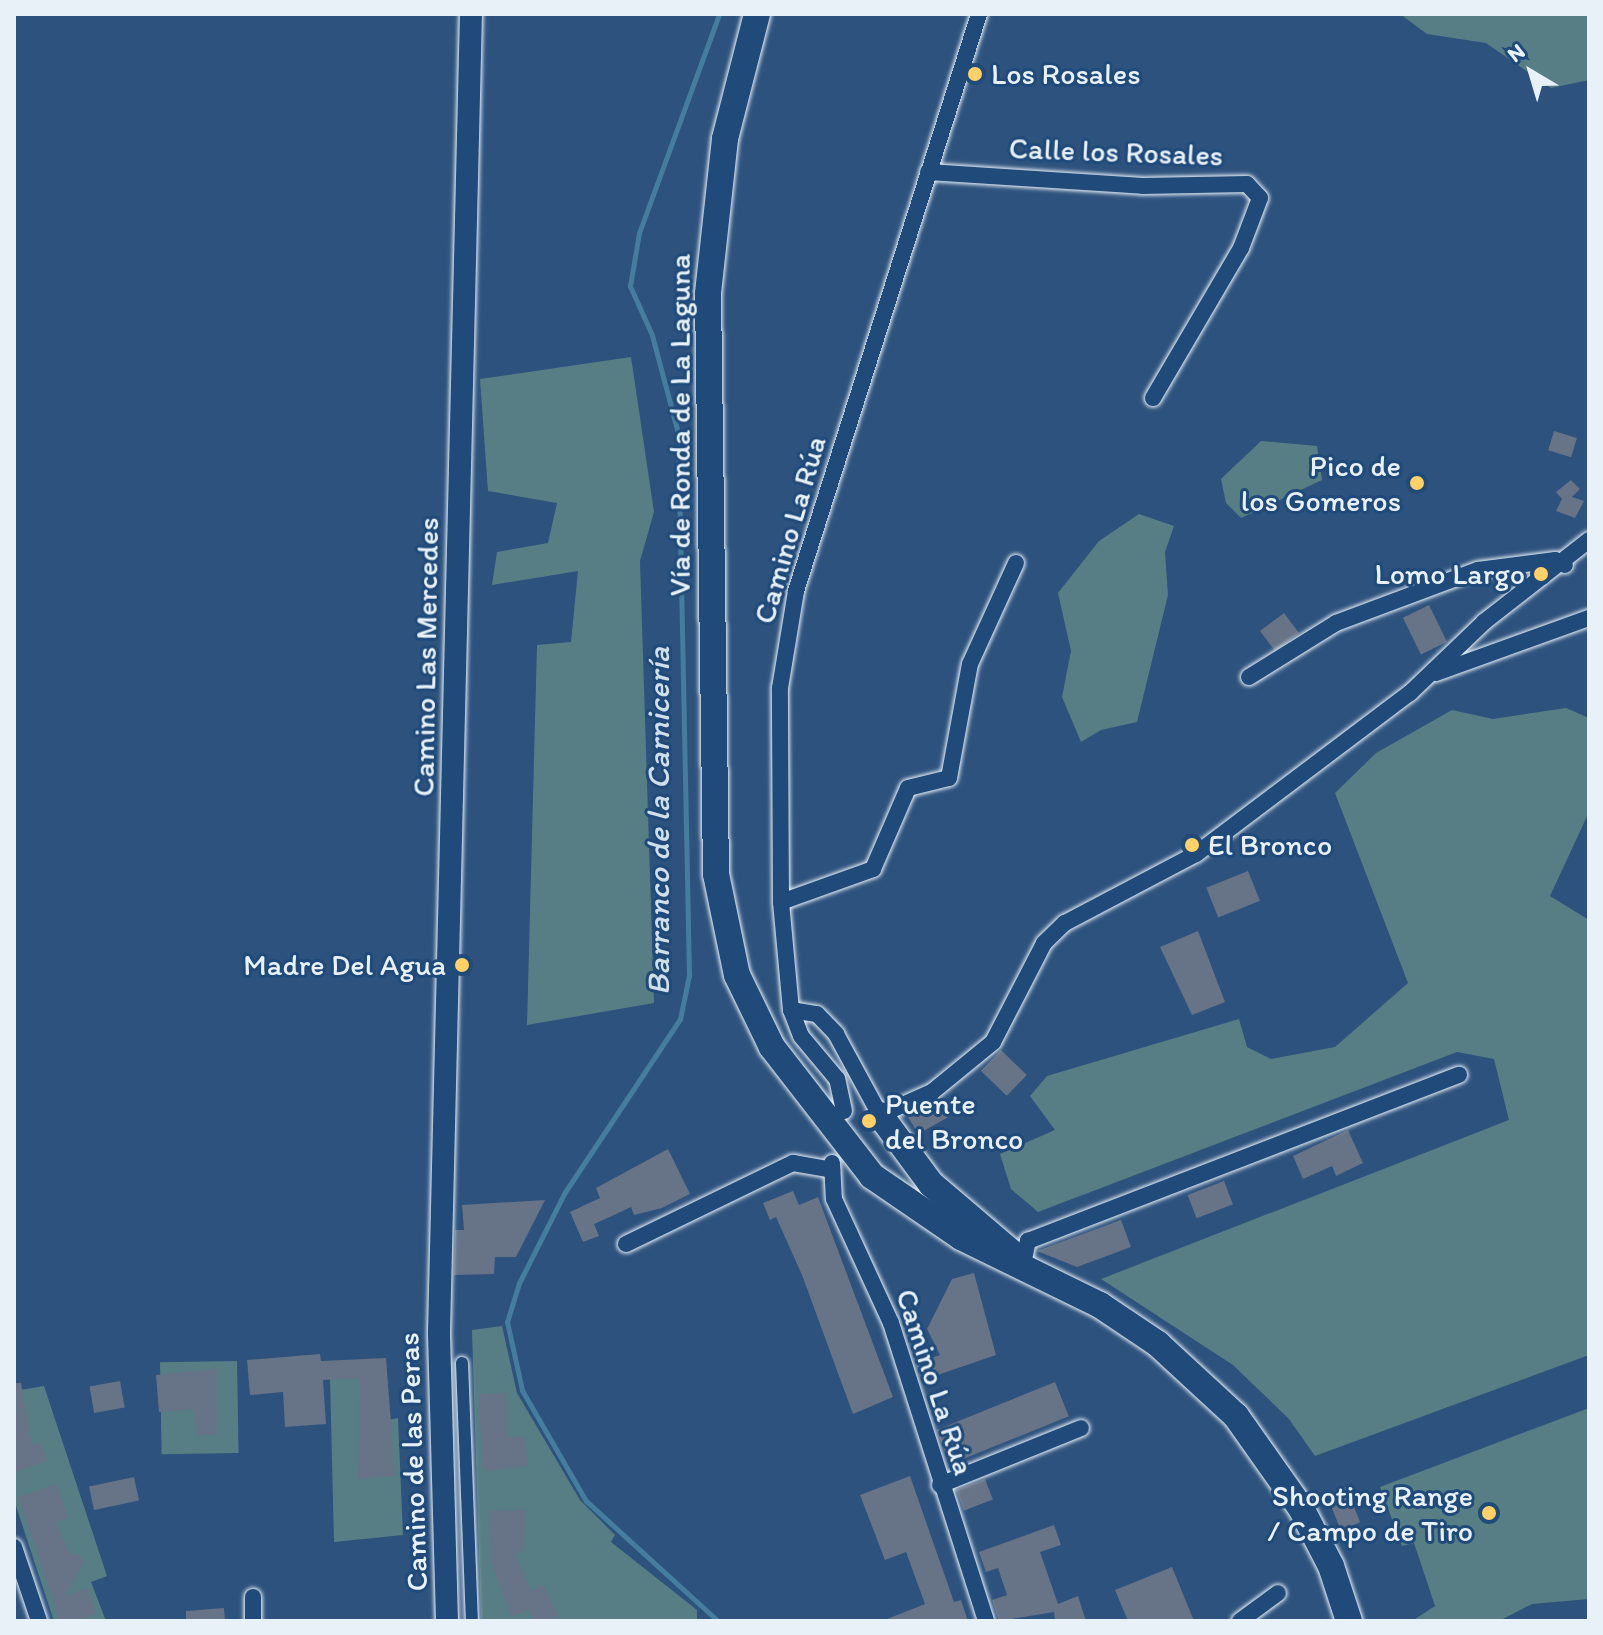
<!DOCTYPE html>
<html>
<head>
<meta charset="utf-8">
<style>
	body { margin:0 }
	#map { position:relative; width:1603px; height:1635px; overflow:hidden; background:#2d527d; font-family:Itim,sans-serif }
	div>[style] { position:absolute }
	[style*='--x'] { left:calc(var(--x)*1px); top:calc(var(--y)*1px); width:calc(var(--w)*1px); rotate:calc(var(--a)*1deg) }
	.green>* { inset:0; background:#577e84; transform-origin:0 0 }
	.stream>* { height:5px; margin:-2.5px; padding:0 2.5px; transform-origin:2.5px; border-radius:2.5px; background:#457d9f }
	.building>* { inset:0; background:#677387; transform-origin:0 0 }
	.roads { filter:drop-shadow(0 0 2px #e8f1f8) drop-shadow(0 0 2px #e8f1f8) }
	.pedestrian>* { height:12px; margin:-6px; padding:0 6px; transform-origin:6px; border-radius:6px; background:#1f4a7a }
	.minor>* { height:16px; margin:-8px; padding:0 8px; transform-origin:8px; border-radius:8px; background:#1f4a7a }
	.secondary>* { height:22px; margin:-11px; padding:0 11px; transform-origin:11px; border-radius:11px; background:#1f4a7a }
	.primary>* { height:26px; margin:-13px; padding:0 13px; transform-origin:13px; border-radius:13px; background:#1f4a7a }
	.dots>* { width:22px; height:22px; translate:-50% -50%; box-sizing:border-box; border:4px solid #1f4a7a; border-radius:50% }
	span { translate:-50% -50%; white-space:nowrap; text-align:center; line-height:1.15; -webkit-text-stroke:6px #1f4a7a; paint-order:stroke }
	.poi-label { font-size:30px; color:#e8f1f8 }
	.left { translate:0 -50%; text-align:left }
	.right { translate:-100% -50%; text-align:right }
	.street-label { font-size:30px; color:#e8f1f8 }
	.water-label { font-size:32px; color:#d0e0eb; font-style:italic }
	.frame { position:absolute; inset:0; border:16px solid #e8f1f8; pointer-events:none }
	.north { position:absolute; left:1491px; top:32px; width:80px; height:80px; -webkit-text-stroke:6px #1f4a7a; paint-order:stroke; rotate:322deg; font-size:22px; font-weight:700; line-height:32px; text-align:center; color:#e8f1f8 }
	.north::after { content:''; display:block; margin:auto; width:28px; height:36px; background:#e8f1f8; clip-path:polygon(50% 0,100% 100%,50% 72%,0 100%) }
</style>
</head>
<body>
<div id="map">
	<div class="green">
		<div style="clip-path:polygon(1400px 14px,1589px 14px,1589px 80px,1551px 88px,1486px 43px,1427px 34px)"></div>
		<div style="clip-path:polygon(631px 357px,654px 512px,640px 561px,654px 1003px,527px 1025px,537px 645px,571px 642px,578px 571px,492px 585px,497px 552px,548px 543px,557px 503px,488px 491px,480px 379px)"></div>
		<div style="clip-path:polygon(1261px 441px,1317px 446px,1322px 480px,1241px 518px,1226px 503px,1221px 479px)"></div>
		<div style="clip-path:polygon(1139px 514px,1174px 526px,1165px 552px,1168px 595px,1137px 722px,1101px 730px,1081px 742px,1062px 697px,1071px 651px,1058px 593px,1099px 541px)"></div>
		<div style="clip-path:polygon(1566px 708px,1589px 718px,1589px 812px,1550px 896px,1589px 920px,1589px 1355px,1315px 1456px,1289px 1419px,1233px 1365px,1101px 1279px,1509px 1120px,1494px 1059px,1457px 1052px,1038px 1212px,1011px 1189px,1000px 1154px,1055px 1130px,1030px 1096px,1047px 1076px,1239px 1019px,1247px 1047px,1271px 1059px,1335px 1047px,1408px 983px,1335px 793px,1376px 753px,1452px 710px,1493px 719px)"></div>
		<div style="clip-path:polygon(502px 1326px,517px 1393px,580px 1500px,615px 1535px,611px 1542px,697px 1610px,697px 1621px,481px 1621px,472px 1330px)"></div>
		<div style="left:237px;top:1361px;width:92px;height:77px;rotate:89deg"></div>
		<div style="clip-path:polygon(330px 1378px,360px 1378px,388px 1420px,398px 1418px,403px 1535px,334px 1542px)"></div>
		<div style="clip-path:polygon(44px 1386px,107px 1576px,91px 1582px,106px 1621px,54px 1621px,14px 1500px,14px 1391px)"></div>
		<div style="clip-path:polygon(1589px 1408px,1589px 1599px,1532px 1604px,1499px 1621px,1412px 1621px,1435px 1606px,1414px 1543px,1402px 1546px,1380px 1487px)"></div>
	</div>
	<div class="stream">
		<div style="--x:718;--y:1621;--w:178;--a:-137.7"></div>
		<div style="--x:586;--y:1501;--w:128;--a:-120"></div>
		<div style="--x:522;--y:1390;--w:70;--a:-102.4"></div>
		<div style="--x:507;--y:1322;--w:41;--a:-72.9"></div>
		<div style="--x:519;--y:1283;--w:102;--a:-63.2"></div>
		<div style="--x:565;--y:1192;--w:208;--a:-56.4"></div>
		<div style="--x:680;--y:1019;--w:45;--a:-78.4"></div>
		<div style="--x:689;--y:975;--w:542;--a:-91.16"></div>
		<div style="--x:678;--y:433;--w:101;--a:-104.9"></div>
		<div style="--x:652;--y:335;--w:54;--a:-114.2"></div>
		<div style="--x:630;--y:286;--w:54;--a:-80.4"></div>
		<div style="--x:639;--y:233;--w:233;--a:-69.9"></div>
	</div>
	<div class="building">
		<div style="left:1554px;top:431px;width:24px;height:20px;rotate:17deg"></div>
		<div style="clip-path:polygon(1571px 480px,1580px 489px,1572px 497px,1584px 501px,1575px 518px,1556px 511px,1562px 499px,1556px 492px)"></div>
		<div style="left:1429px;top:605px;width:41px;height:29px;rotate:64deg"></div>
		<div style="left:1284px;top:613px;width:25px;height:30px;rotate:53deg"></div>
		<div style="left:1248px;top:871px;width:32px;height:45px;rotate:68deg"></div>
		<div style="clip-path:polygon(1198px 931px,1225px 1002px,1192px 1015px,1160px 947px)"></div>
		<div style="left:1001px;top:1050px;width:36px;height:29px;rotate:44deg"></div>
		<div style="clip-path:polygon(941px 1100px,952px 1115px,918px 1134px,907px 1115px)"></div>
		<div style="clip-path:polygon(1348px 1130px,1363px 1163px,1336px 1176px,1332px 1166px,1303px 1179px,1293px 1156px)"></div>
		<div style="clip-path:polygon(668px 1149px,690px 1194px,662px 1208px,634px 1215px,631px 1207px,612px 1216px,594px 1224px,599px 1236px,583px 1242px,570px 1212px,600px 1198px,596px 1188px)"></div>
		<div style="left:1224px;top:1181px;width:25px;height:39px;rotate:69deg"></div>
		<div style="clip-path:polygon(793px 1191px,799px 1205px,818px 1197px,893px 1397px,853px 1414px,802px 1275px,776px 1217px,770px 1220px,763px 1203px)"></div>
		<div style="clip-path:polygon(545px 1200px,516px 1257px,495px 1257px,494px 1274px,454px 1275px,455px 1230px,464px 1230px,462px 1205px)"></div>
		<div style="clip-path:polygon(1121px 1220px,1131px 1247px,1077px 1267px,1037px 1251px)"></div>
		<div style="clip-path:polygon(974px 1273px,996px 1355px,923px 1380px,916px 1364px,940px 1355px,927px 1329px,952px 1279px)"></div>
		<div style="clip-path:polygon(320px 1354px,321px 1361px,386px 1358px,395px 1476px,358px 1479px,360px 1378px,323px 1380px,326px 1424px,285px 1427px,283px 1392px,250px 1395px,247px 1360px)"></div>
		<div style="clip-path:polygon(217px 1369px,217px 1434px,197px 1436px,194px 1409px,159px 1412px,156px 1375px)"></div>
		<div style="left:120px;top:1381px;width:27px;height:31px;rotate:80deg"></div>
		<div style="left:1055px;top:1382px;width:37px;height:128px;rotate:68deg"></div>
		<div style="clip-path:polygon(14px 1383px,21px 1383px,32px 1445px,40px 1442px,47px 1460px,14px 1473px)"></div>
		<div style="clip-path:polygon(506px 1393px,507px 1437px,525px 1437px,528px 1466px,488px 1471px,482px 1467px,479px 1394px)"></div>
		<div style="clip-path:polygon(910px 1476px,954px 1602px,961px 1600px,968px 1621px,882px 1621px,925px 1604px,906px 1552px,885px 1560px,860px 1495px)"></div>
		<div style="left:134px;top:1477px;width:24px;height:46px;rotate:78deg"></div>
		<div style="left:985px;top:1479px;width:22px;height:31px;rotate:69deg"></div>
		<div style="clip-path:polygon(57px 1484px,68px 1518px,55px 1522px,70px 1554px,79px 1554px,84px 1563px,65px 1596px,88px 1588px,96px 1614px,73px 1621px,60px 1621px,19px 1497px)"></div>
		<div style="left:1346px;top:1487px;width:38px;height:21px;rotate:68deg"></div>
		<div style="clip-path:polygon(525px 1510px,524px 1550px,515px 1554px,531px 1591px,544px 1585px,560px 1621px,534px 1621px,529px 1610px,511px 1617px,491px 1561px,489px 1511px)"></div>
		<div style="clip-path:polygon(1054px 1525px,1061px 1545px,1040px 1552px,1058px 1604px,1078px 1596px,1086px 1621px,1055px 1621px,1054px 1612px,999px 1621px,992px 1600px,1007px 1595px,998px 1568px,986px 1572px,979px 1552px)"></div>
		<div style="clip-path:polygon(1172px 1567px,1194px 1621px,1128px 1621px,1115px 1590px)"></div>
		<div style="clip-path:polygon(224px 1608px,225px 1621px,186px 1621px,186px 1611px)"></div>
	</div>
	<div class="roads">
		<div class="pedestrian">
			<div style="--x:462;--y:1363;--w:258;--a:87.8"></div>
		</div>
		<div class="minor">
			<div style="--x:928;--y:172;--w:215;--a:3.7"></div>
			<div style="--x:1143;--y:186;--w:104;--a:-1.1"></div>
			<div style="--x:1247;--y:184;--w:19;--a:47"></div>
			<div style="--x:1260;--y:198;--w:53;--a:110.8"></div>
			<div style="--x:1241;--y:248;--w:174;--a:120.4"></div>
			<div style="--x:1436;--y:673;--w:163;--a:-19.8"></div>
			<div style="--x:1249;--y:677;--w:102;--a:-31.8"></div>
			<div style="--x:1336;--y:623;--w:152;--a:-20.5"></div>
			<div style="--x:1478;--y:570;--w:78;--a:-7.4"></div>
			<div style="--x:1555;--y:560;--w:11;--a:27"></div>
			<div style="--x:781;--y:902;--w:98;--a:-19.7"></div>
			<div style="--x:873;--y:869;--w:88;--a:-66.6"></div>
			<div style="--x:908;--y:788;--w:42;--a:-13.7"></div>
			<div style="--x:949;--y:778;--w:116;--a:-79.6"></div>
			<div style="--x:970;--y:664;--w:111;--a:-65.5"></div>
			<div style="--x:791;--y:1010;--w:26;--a:9"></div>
			<div style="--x:817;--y:1014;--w:28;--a:46"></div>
			<div style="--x:836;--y:1034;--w:92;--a:61.5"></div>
			<div style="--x:880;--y:1115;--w:57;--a:-23.9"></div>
			<div style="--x:932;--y:1092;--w:79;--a:-39.3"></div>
			<div style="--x:993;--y:1042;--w:111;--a:-62.7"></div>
			<div style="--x:1044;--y:943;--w:29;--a:-44"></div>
			<div style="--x:1065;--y:923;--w:148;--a:-27.8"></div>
			<div style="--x:1196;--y:854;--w:268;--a:-37"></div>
			<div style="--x:1410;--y:693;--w:103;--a:-43.8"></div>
			<div style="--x:1484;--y:622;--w:133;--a:-38"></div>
			<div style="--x:844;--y:1111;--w:33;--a:-102"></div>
			<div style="--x:837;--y:1079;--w:56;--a:-129.9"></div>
			<div style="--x:801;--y:1036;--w:28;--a:-111"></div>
			<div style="--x:791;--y:1010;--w:108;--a:-95.3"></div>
			<div style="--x:781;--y:902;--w:214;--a:-90.3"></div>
			<div style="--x:780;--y:688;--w:98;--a:-80.6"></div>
			<div style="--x:796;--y:591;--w:605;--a:-72.4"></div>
			<div style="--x:832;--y:1163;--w:36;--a:87"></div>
			<div style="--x:834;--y:1199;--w:136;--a:65.3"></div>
			<div style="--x:891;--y:1323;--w:313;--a:72.3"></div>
			<div style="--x:626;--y:1244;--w:186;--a:-25.9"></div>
			<div style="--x:793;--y:1163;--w:40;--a:10"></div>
			<div style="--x:1023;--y:1264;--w:24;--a:-78"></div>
			<div style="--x:1028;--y:1241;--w:462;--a:-21.1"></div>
			<div style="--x:940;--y:1485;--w:152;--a:-22"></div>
			<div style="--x:14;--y:1547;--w:78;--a:71.3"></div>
			<div style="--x:253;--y:1597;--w:24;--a:90"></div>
			<div style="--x:1240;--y:1621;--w:47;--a:-36.4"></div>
		</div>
		<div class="secondary">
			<div style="--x:447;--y:1621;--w:289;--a:-91.6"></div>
			<div style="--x:439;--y:1332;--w:1318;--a:-88.61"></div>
		</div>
		<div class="primary">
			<div style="--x:757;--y:14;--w:129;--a:104.4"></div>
			<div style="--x:725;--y:139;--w:156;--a:96.3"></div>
			<div style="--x:708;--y:294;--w:580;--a:89.21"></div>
			<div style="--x:716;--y:874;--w:103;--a:78.3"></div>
			<div style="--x:737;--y:975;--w:80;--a:64.1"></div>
			<div style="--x:772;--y:1047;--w:163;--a:52.2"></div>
			<div style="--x:872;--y:1176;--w:108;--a:34.4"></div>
			<div style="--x:961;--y:1237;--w:155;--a:26.1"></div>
			<div style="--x:1100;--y:1305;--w:70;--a:33.9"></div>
			<div style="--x:1158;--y:1344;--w:106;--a:42.7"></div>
			<div style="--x:1236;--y:1416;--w:113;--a:54.8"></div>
			<div style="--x:1301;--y:1508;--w:65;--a:62.7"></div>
			<div style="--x:1331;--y:1566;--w:58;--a:71.9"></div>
			<div style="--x:880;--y:1115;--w:86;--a:53.5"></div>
			<div style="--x:931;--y:1184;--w:106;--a:40.4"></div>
		</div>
	</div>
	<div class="dots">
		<div style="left:975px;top:74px;background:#ffd166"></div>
		<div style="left:1417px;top:483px;background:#ffd166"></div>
		<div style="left:1541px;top:574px;background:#ffd166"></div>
		<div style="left:1192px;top:845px;background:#ffd166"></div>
		<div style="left:462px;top:965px;background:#ffd166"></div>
		<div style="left:869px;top:1121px;background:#ffd166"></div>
		<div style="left:1489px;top:1513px;background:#ffd166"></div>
	</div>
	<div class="poi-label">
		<span class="left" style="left:991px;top:74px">Los Rosales</span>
		<span class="right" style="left:1401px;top:483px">Pico de<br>los Gomeros</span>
		<span class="right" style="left:1525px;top:574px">Lomo Largo</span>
		<span class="left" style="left:1208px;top:845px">El Bronco</span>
		<span class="right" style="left:446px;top:965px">Madre Del Agua</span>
		<span class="left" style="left:885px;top:1121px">Puente<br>del Bronco</span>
		<span class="right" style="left:1473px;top:1513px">Shooting Range<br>/ Campo de Tiro</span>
	</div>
	<div class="street-label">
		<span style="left:1116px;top:152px;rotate:2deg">Calle los Rosales</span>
		<span style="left:680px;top:425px;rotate:-90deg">Vía de Ronda de La Laguna</span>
		<span style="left:790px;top:530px;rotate:-74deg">Camino La Rúa</span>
		<span style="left:426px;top:657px;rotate:-89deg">Camino Las Mercedes</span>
		<span style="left:935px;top:1382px;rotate:72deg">Camino La Rúa</span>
		<span style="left:413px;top:1462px;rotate:-92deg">Camino de las Peras</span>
	</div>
	<div class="water-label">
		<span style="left:658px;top:821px;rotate:-90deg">Barranco de la Carnicería</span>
	</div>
	<div class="frame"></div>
	<div class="north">N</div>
</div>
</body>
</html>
